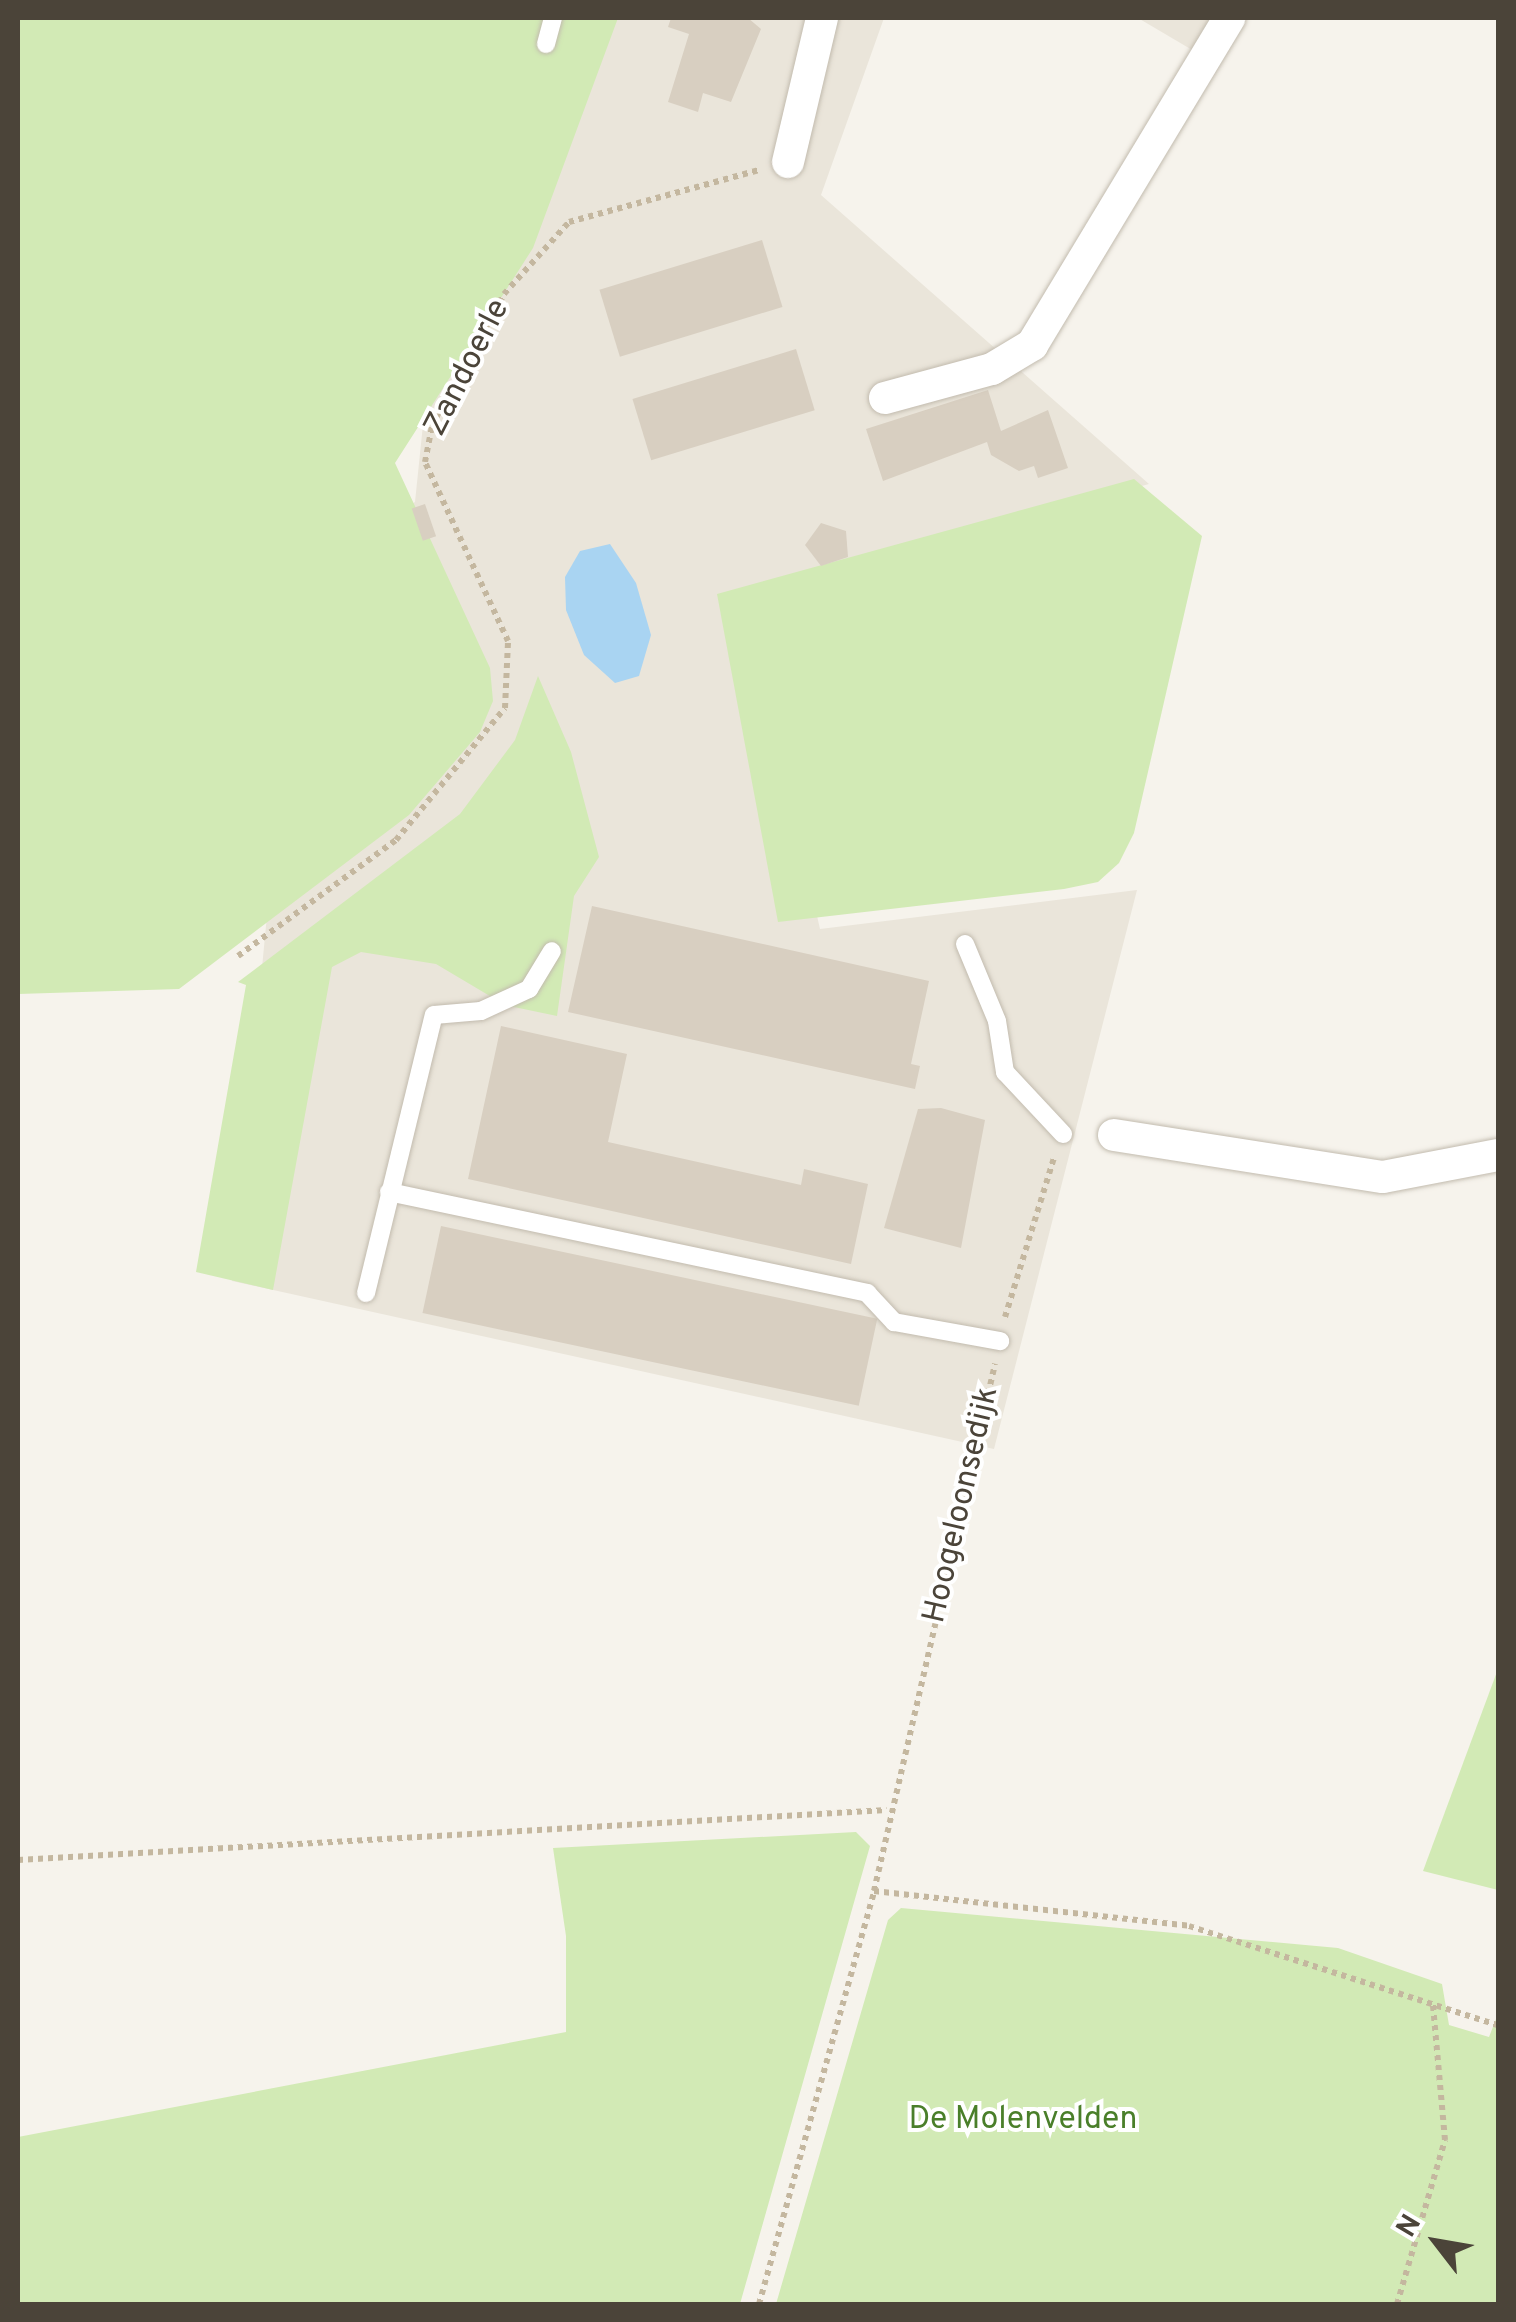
<!DOCTYPE html>
<html>
<head>
<meta charset="utf-8">
<style>
	body { margin:0 }
	#map { position:relative; width:1516px; height:2322px; overflow:hidden; background:#f6f3ec; font-family:Overpass,sans-serif }
	div>[style] { position:absolute }
	[style*='--x'] { left:calc(var(--x)*1px); top:calc(var(--y)*1px); width:calc(var(--w)*1px); rotate:calc(var(--a)*1deg) }
	.residential>* { inset:0; background:#eae5da }
	.green>* { inset:0; background:#d2eab5 }
	.water>* { inset:0; background:#a9d4f2 }
	.building>* { inset:0; background:#d8cfc1; transform-origin:0 0 }
	.path>* { height:6px; margin-top:-3px; transform-origin:0; background:repeating-linear-gradient(90deg,#c4b79f 0 5px,transparent 0 10px) }
	.roads { filter:drop-shadow(0 0 2px #c2bbae) drop-shadow(0 0 2px #c2bbae) }
	.service>* { height:18px; margin:-9px; padding:0 9px; transform-origin:9px; border-radius:9px; background:#fff }
	.minor>* { height:32px; margin:-16px; padding:0 16px; transform-origin:16px; border-radius:16px; background:#fff }
	span { translate:-50% -50%; white-space:nowrap; text-align:center; line-height:1.15; -webkit-text-stroke:8px #fff; paint-order:stroke }
	.street-label { font-size:32px; color:#4b4439 }
	.park-label { font-size:32px; color:#4a7f2a }
	.frame { position:absolute; inset:0; border:20px solid #4b4439; pointer-events:none }
	.north { position:absolute; left:1386px; top:2192px; width:100px; height:100px; -webkit-text-stroke:8px #fff; paint-order:stroke; rotate:301deg; font-size:28px; font-weight:700; line-height:40px; text-align:center; color:#4b4439 }
	.north::after { content:''; display:block; margin:auto; width:35px; height:45px; background:#4b4439; clip-path:polygon(50% 0,100% 100%,50% 72%,0 100%) }
</style>
</head>
<body>
<div id="map">
	<div class="residential">
		<div style="clip-path:polygon(465px 18px,884px 18px,821px 195px,1149px 484px,744px 594px,820px 929px,1137px 890px,994px 1449px,232px 1281px,300px 571px,415px 502px)"></div>
		<div style="clip-path:polygon(1138px 18px,1221px 18px,1199px 54px)"></div>
	</div>
	<div class="green">
		<div style="clip-path:polygon(18px 18px,618px 18px,533px 248px,395px 463px,490px 668px,493px 701px,480px 732px,409px 815px,179px 989px,18px 994px)"></div>
		<div style="clip-path:polygon(1134px 479px,1202px 536px,1134px 833px,1119px 863px,1098px 882px,1064px 889px,778px 922px,717px 594px)"></div>
		<div style="clip-path:polygon(538px 676px,571px 752px,599px 857px,574px 896px,557px 1016px,505px 1005px,436px 964px,361px 952px,332px 967px,273px 1290px,196px 1272px,246px 985px,238px 982px,460px 814px,515px 740px)"></div>
		<div style="clip-path:polygon(1498px 1669px,1498px 1890px,1423px 1871px)"></div>
		<div style="clip-path:polygon(856px 1832px,870px 1846px,740px 2304px,18px 2304px,18px 2137px,566px 2032px,566px 1936px,553px 1848px)"></div>
		<div style="clip-path:polygon(901px 1908px,1338px 1948px,1442px 1984px,1449px 2025px,1489px 2037px,1498px 2014px,1498px 2304px,776px 2304px,888px 1920px)"></div>
	</div>
	<div class="water">
		<div style="clip-path:polygon(610px 544px,636px 583px,651px 635px,639px 676px,615px 683px,584px 655px,566px 610px,565px 577px,580px 551px)"></div>
	</div>
	<div class="building">
		<div style="clip-path:polygon(671px 18px,748px 18px,761px 29px,731px 102px,703px 93px,698px 112px,668px 102px,689px 34px,668px 27px)"></div>
		<div style="left:762px;top:240px;width:70px;height:170px;rotate:73deg"></div>
		<div style="left:796px;top:349px;width:64px;height:171px;rotate:73deg"></div>
		<div style="clip-path:polygon(988px 390px,1001px 431px,1048px 410px,1068px 468px,1038px 478px,1034px 466px,1019px 471px,991px 455px,987px 442px,883px 481px,866px 429px)"></div>
		<div style="left:425px;top:504px;width:34px;height:14px;rotate:71deg"></div>
		<div style="clip-path:polygon(821px 523px,846px 531px,848px 557px,821px 566px,805px 545px)"></div>
		<div style="clip-path:polygon(592px 906px,929px 981px,911px 1064px,920px 1066px,915px 1089px,568px 1012px)"></div>
		<div style="clip-path:polygon(501px 1026px,627px 1054px,608px 1142px,801px 1185px,804px 1169px,868px 1184px,851px 1264px,468px 1179px)"></div>
		<div style="clip-path:polygon(941px 1108px,985px 1120px,961px 1248px,884px 1228px,918px 1109px)"></div>
		<div style="left:441px;top:1226px;width:446px;height:89px;rotate:12deg"></div>
	</div>
	<div class="path">
		<div style="--x:238;--y:956;--w:196;--a:-36.3"></div>
		<div style="--x:396;--y:840;--w:171;--a:-50.5"></div>
		<div style="--x:505;--y:708;--w:67;--a:-87.4"></div>
		<div style="--x:508;--y:641;--w:197;--a:-114.9"></div>
		<div style="--x:425;--y:462;--w:38;--a:-79"></div>
		<div style="--x:432;--y:425;--w:149;--a:-61.2"></div>
		<div style="--x:504;--y:294;--w:97;--a:-47.9"></div>
		<div style="--x:569;--y:222;--w:197;--a:-15.3"></div>
		<div style="--x:1005;--y:1317;--w:166;--a:-72.9"></div>
		<div style="--x:18;--y:1860;--w:870;--a:-3.29"></div>
		<div style="--x:874;--y:1891;--w:317;--a:6.3"></div>
		<div style="--x:1189;--y:1926;--w:324;--a:17.8"></div>
		<div style="--x:759;--y:2304;--w:429;--a:-74.4"></div>
		<div style="--x:874;--y:1891;--w:541;--a:-77.07"></div>
		<div style="--x:1397;--y:2304;--w:171;--a:-73.7"></div>
		<div style="--x:1445;--y:2140;--w:136;--a:-95.1"></div>
	</div>
	<div class="roads">
		<div class="service">
			<div style="--x:546;--y:44;--w:27;--a:-75"></div>
			<div style="--x:965;--y:944;--w:83;--a:67.4"></div>
			<div style="--x:997;--y:1021;--w:52;--a:81.1"></div>
			<div style="--x:1005;--y:1072;--w:85;--a:46.9"></div>
			<div style="--x:389;--y:1192;--w:489;--a:11.9"></div>
			<div style="--x:867;--y:1293;--w:40;--a:47"></div>
			<div style="--x:894;--y:1322;--w:108;--a:10.2"></div>
			<div style="--x:366;--y:1293;--w:286;--a:-76.3"></div>
			<div style="--x:434;--y:1015;--w:47;--a:-4.9"></div>
			<div style="--x:481;--y:1011;--w:53;--a:-24.6"></div>
			<div style="--x:529;--y:989;--w:44;--a:-58.8"></div>
		</div>
		<div class="minor">
			<div style="--x:788;--y:162;--w:148;--a:-76.7"></div>
			<div style="--x:885;--y:398;--w:111;--a:-15.2"></div>
			<div style="--x:992;--y:369;--w:47;--a:-31"></div>
			<div style="--x:1032;--y:345;--w:382;--a:-58.9"></div>
			<div style="--x:1114;--y:1135;--w:272;--a:8.9"></div>
			<div style="--x:1383;--y:1177;--w:117;--a:-10.8"></div>
		</div>
	</div>
	<div class="street-label">
		<span style="left:468px;top:368px;rotate:-63deg">Zandoerle</span>
		<span style="left:962px;top:1505px;rotate:-77deg">Hoogeloonsedijk</span>
	</div>
	<div class="park-label">
		<span style="left:1023px;top:2120px">De Molenvelden</span>
	</div>
	<div class="frame"></div>
	<div class="north">N</div>
</div>
</body>
</html>
